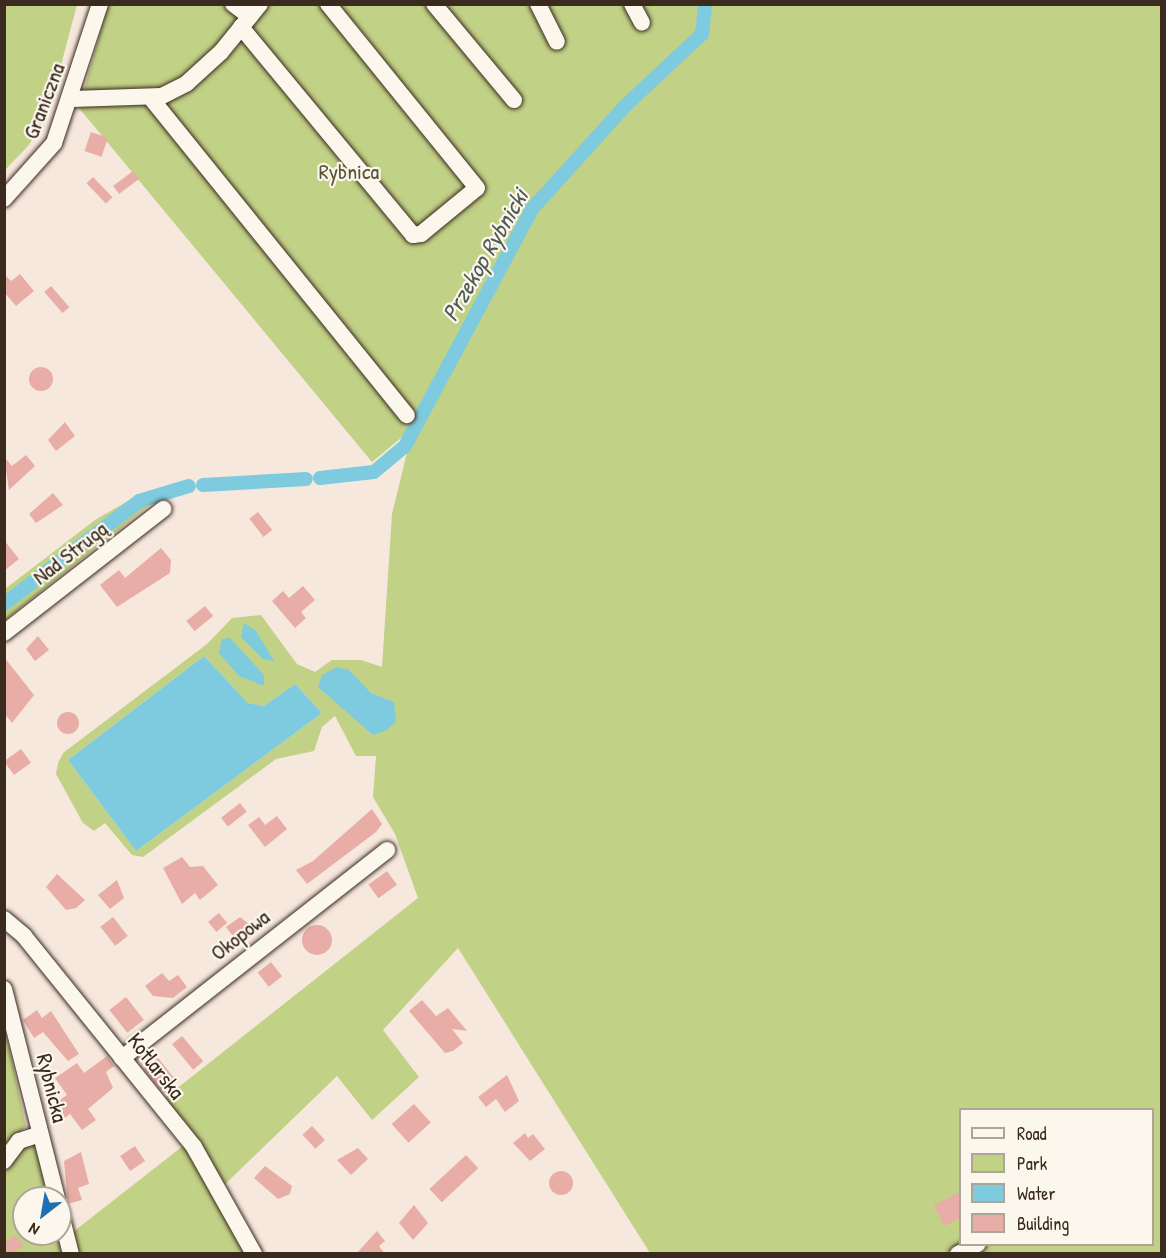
<!DOCTYPE html>
<html>
<head>
<meta charset="utf-8">
<style>
	body { margin:0 }
	#map { position:relative; width:1166px; height:1258px; overflow:hidden; background:#f7e8de; font-family:"Patrick Hand",sans-serif }
	div>[style] { position:absolute }
	[style*='--x'] { left:calc(var(--x)*1px); top:calc(var(--y)*1px); width:calc(var(--w)*1px); rotate:calc(var(--a)*1deg) }
	.green>* { inset:0; background:#c1d186 }
	.water>* { inset:0; background:#7ecade }
	.canal>* { height:14px; margin:-7px; padding:0 7px; transform-origin:7px; border-radius:7px; background:#7ecade }
	.building>* { inset:0; background:#e7ada6; transform-origin:0 0 }
	.round { border-radius:50% }
	.roads { filter:drop-shadow(0 0 2px #3b2a1e) drop-shadow(0 0 2px #3b2a1e) }
	.minor>* { height:16px; margin:-8px; padding:0 8px; transform-origin:8px; border-radius:8px; background:#fbf7ec }
	span { translate:-50% -50%; white-space:nowrap; text-align:center; line-height:1.15; -webkit-text-stroke:4.5px #fbf7ec; paint-order:stroke }
	.street-label { font-size:22px; color:#3b2a1e }
	.park-label { font-size:22px; color:#5c5438 }
	.water-label { font-size:24px; color:#4f5a58; font-style:italic }
	.frame { position:absolute; inset:0; border:6px solid #3b2a1e; pointer-events:none }
	.legend { position:absolute; left:959px; top:1108px; width:195px; height:138px; box-sizing:border-box; background:#fbf7ec; border:2px solid #aea59a; margin:0; padding:8px 10px; list-style:none; font-size:18px; color:#3b2a1e }
	.legend li { display:flex; align-items:center; gap:12px; height:30px }
	.legend b { width:30px; border:2px solid #aea59a }
	.north { position:absolute; left:12px; top:1186px; width:60px; height:60px; box-sizing:border-box; background:#fbf7ec; border:2px solid #aea59a; border-radius:50%; rotate:211deg; font-size:16px; font-weight:700; line-height:24px; text-align:center; color:#3b2a1e }
	.north::after { content:''; display:block; margin:auto; width:21px; height:27px; background:#1f6fb2; clip-path:polygon(50% 0,100% 100%,50% 72%,0 100%) }
</style>
</head>
<body>
<div id="map">
	<div class="green">
		<div style="clip-path:polygon(5px 4px,77px 5px,49px 110px,29px 145px,5px 170px)"></div>
		<div style="clip-path:polygon(evenodd,108px 5px,1161px 5px,1161px 1253px,650px 1253px,458px 948px,383px 1030px,419px 1077px,372px 1120px,337px 1076px,218px 1191px,161px 1101px,418px 898px,395px 834px,373px 797px,376px 756px,356px 756px,335px 716px,322px 727px,314px 751px,276px 759px,143px 857px,132px 855px,105px 823px,94px 831px,83px 823px,56px 774px,58px 763px,63px 753px,207px 644px,232px 618px,261px 615px,297px 664px,315px 672px,332px 660px,361px 660px,382px 667px,392px 514px,413px 428px,372px 462px,79px 108px,108px 5px,204px 656px,248px 703px,264px 706px,295px 684px,322px 713px,136px 851px,68px 760px,204px 656px,108px 5px,960px 1110px,1152px 1110px,1152px 1244px,960px 1244px,960px 1110px)"></div>
		<div style="clip-path:polygon(140px 494px,149px 505px,5px 620px,5px 589px,95px 520px)"></div>
		<div style="clip-path:polygon(4px 1024px,26px 1126px,5px 1150px,4px 1150px)"></div>
		<div style="clip-path:polygon(35px 1142px,51px 1198px,24px 1198px,24px 1234px,60px 1234px,64px 1253px,5px 1254px,5px 1173px,15px 1153px)"></div>
		<div style="clip-path:polygon(188px 1142px,245px 1253px,80px 1253px,73px 1232px)"></div>
	</div>
	<div class="water">
		<div style="clip-path:polygon(244px 623px,256px 631px,274px 661px,263px 659px,241px 637px)"></div>
		<div style="clip-path:polygon(230px 638px,264px 675px,264px 686px,239px 676px,219px 653px,222px 639px)"></div>
		<div style="clip-path:polygon(204px 656px,248px 703px,264px 706px,295px 684px,322px 713px,136px 851px,68px 760px)"></div>
		<div style="clip-path:polygon(337px 667px,349px 670px,371px 693px,394px 702px,396px 721px,387px 730px,373px 735px,318px 687px,322px 675px)"></div>
	</div>
	<div class="canal">
		<div style="--x:320;--y:478;--w:54;--a:-6.3"></div>
		<div style="--x:374;--y:472;--w:40;--a:-40"></div>
		<div style="--x:405;--y:446;--w:269;--a:-61.8"></div>
		<div style="--x:532;--y:209;--w:139;--a:-47.9"></div>
		<div style="--x:625;--y:106;--w:105;--a:-43.1"></div>
		<div style="--x:702;--y:34;--w:30;--a:-84"></div>
		<div style="--x:203;--y:485;--w:103;--a:-3.3"></div>
		<div style="--x:4;--y:604;--w:170;--a:-37.3"></div>
		<div style="--x:139;--y:501;--w:52;--a:-16.7"></div>
	</div>
	<div class="building">
		<div style="left:91px;top:132px;width:18px;height:20px;rotate:19deg"></div>
		<div style="left:133px;top:171px;width:10px;height:25px;rotate:53deg"></div>
		<div style="left:93px;top:177px;width:28px;height:9px;rotate:46deg"></div>
		<div style="clip-path:polygon(4px 274px,11px 281px,20px 274px,34px 291px,16px 306px,4px 292px)"></div>
		<div style="left:51px;top:286px;width:28px;height:9px;rotate:49deg"></div>
		<div class="round" style="left:29px;top:367px;width:24px;height:24px"></div>
		<div style="clip-path:polygon(65px 422px,75px 436px,56px 451px,48px 440px)"></div>
		<div style="clip-path:polygon(26px 455px,35px 466px,9px 490px,4px 457px,12px 466px)"></div>
		<div style="clip-path:polygon(53px 493px,63px 505px,36px 523px,29px 514px)"></div>
		<div style="left:258px;top:512px;width:23px;height:11px;rotate:52deg"></div>
		<div style="clip-path:polygon(4px 540px,19px 559px,4px 571px)"></div>
		<div style="clip-path:polygon(161px 548px,171px 560px,170px 573px,117px 607px,100px 585px,119px 570px,125px 578px)"></div>
		<div style="clip-path:polygon(303px 586px,315px 600px,301px 612px,306px 618px,295px 628px,272px 601px,283px 591px,289px 598px)"></div>
		<div style="left:205px;top:606px;width:13px;height:24px;rotate:51deg"></div>
		<div style="clip-path:polygon(38px 636px,49px 650px,35px 661px,26px 649px)"></div>
		<div style="clip-path:polygon(4px 657px,34px 695px,12px 723px,4px 713px)"></div>
		<div class="round" style="left:57px;top:712px;width:22px;height:22px"></div>
		<div style="left:21px;top:749px;width:17px;height:21px;rotate:54deg"></div>
		<div style="left:240px;top:803px;width:11px;height:24px;rotate:52deg"></div>
		<div style="clip-path:polygon(372px 809px,382px 824px,376px 832px,307px 884px,296px 870px,313px 861px)"></div>
		<div style="clip-path:polygon(277px 816px,287px 829px,265px 847px,248px 825px,259px 817px,265px 825px)"></div>
		<div style="clip-path:polygon(182px 857px,190px 867px,203px 866px,218px 885px,200px 900px,195px 893px,182px 904px,163px 868px)"></div>
		<div style="left:387px;top:871px;width:17px;height:23px;rotate:54deg"></div>
		<div style="clip-path:polygon(57px 874px,85px 900px,76px 908px,66px 910px,46px 887px)"></div>
		<div style="clip-path:polygon(117px 880px,124px 898px,110px 909px,98px 895px)"></div>
		<div style="left:219px;top:913px;width:13px;height:14px;rotate:51deg"></div>
		<div style="left:113px;top:917px;width:24px;height:16px;rotate:52deg"></div>
		<div style="clip-path:polygon(240px 917px,258px 931px,240px 945px,226px 927px)"></div>
		<div class="round" style="left:302px;top:925px;width:30px;height:30px"></div>
		<div style="left:271px;top:962px;width:18px;height:17px;rotate:52deg"></div>
		<div style="clip-path:polygon(162px 973px,169px 981px,178px 975px,187px 987px,173px 998px,153px 996px,145px 986px)"></div>
		<div style="left:126px;top:997px;width:29px;height:21px;rotate:52deg"></div>
		<div style="clip-path:polygon(422px 1000px,436px 1016px,448px 1008px,467px 1031px,452px 1029px,463px 1043px,453px 1051px,445px 1053px,409px 1011px)"></div>
		<div style="clip-path:polygon(37px 1010px,42px 1018px,51px 1011px,79px 1054px,68px 1061px,43px 1032px,34px 1038px,23px 1020px)"></div>
		<div style="left:182px;top:1036px;width:33px;height:13px;rotate:50deg"></div>
		<div style="clip-path:polygon(107px 1056px,114px 1066px,106px 1072px,113px 1088px,88px 1109px,96px 1120px,82px 1130px,70px 1114px,61px 1121px,50px 1107px,67px 1095px,55px 1078px,77px 1063px,84px 1073px)"></div>
		<div style="left:158px;top:1058px;width:27px;height:18px;rotate:51deg"></div>
		<div style="clip-path:polygon(507px 1075px,519px 1101px,505px 1112px,496px 1099px,486px 1107px,478px 1097px)"></div>
		<div style="left:414px;top:1104px;width:25px;height:30px;rotate:48deg"></div>
		<div style="left:312px;top:1126px;width:19px;height:13px;rotate:47deg"></div>
		<div style="clip-path:polygon(525px 1133px,528px 1138px,533px 1134px,545px 1149px,530px 1161px,513px 1143px)"></div>
		<div style="left:135px;top:1146px;width:18px;height:18px;rotate:56deg"></div>
		<div style="clip-path:polygon(358px 1148px,368px 1159px,351px 1175px,337px 1160px)"></div>
		<div style="clip-path:polygon(81px 1152px,89px 1184px,78px 1188px,82px 1200px,68px 1204px,64px 1161px)"></div>
		<div style="left:466px;top:1155px;width:18px;height:50px;rotate:47deg"></div>
		<div style="clip-path:polygon(265px 1166px,292px 1186px,290px 1194px,278px 1199px,254px 1178px)"></div>
		<div class="round" style="left:549px;top:1171px;width:24px;height:24px"></div>
		<div style="clip-path:polygon(960px 1192px,960px 1218px,944px 1226px,934px 1205px)"></div>
		<div style="clip-path:polygon(414px 1205px,428px 1223px,413px 1240px,399px 1223px)"></div>
		<div style="clip-path:polygon(377px 1231px,385px 1241px,379px 1246px,385px 1254px,356px 1254px)"></div>
		<div style="clip-path:polygon(15px 1235px,24px 1246px,8px 1254px,4px 1243px)"></div>
	</div>
	<div class="roads">
		<div class="minor">
			<div style="--x:233;--y:4;--w:21;--a:37"></div>
			<div style="--x:434;--y:4;--w:125;--a:50.2"></div>
			<div style="--x:538;--y:4;--w:42;--a:63.4"></div>
			<div style="--x:632;--y:4;--w:21;--a:62"></div>
			<div style="--x:241;--y:27;--w:270;--a:50.4"></div>
			<div style="--x:413;--y:235;--w:8;--a:-7"></div>
			<div style="--x:421;--y:234;--w:72;--a:-39.4"></div>
			<div style="--x:477;--y:188;--w:237;--a:-129"></div>
			<div style="--x:150;--y:97;--w:409;--a:51.1"></div>
			<div style="--x:72;--y:99;--w:90;--a:-1.9"></div>
			<div style="--x:162;--y:96;--w:28;--a:-27"></div>
			<div style="--x:187;--y:83;--w:46;--a:-42.4"></div>
			<div style="--x:221;--y:52;--w:62;--a:-50.9"></div>
			<div style="--x:4;--y:199;--w:75;--a:-48.2"></div>
			<div style="--x:54;--y:143;--w:146;--a:-71.7"></div>
			<div style="--x:4;--y:633;--w:202;--a:-37.9"></div>
			<div style="--x:4;--y:919;--w:26;--a:40"></div>
			<div style="--x:24;--y:936;--w:271;--a:51.1"></div>
			<div style="--x:194;--y:1147;--w:123;--a:60.7"></div>
			<div style="--x:4;--y:989;--w:216;--a:75.8"></div>
			<div style="--x:122;--y:1058;--w:337;--a:-38.1"></div>
			<div style="--x:4;--y:1161;--w:25;--a:-53"></div>
			<div style="--x:19;--y:1141;--w:22;--a:-18"></div>
			<div style="--x:60;--y:1211;--w:44;--a:75.7"></div>
			<div style="--x:958;--y:1254;--w:22;--a:-27"></div>
		</div>
	</div>
	<div class="street-label">
		<span style="left:44px;top:101px;rotate:-69deg">Graniczna</span>
		<span style="left:70px;top:553px;rotate:-38deg">Nad Strugą</span>
		<span style="left:240px;top:935px;rotate:-38deg">Okopowa</span>
		<span style="left:156px;top:1066px;rotate:52deg">Kotlarska</span>
		<span style="left:52px;top:1088px;rotate:76deg">Rybnicka</span>
	</div>
	<div class="park-label">
		<span style="left:349px;top:172px">Rybnica</span>
	</div>
	<div class="water-label">
		<span style="left:485px;top:255px;rotate:-60deg">Przekop Rybnicki</span>
	</div>
	<div class="frame"></div>
	<ul class="legend">
	<li><b style="height:8px;background:#fbf7ec"></b>Road</li>
	<li><b style="height:16px;background:#c1d186"></b>Park</li>
	<li><b style="height:16px;background:#7ecade"></b>Water</li>
	<li><b style="height:16px;background:#e7ada6"></b>Building</li>
	</ul>
	<div class="north">N</div>
</div>
</body>
</html>
